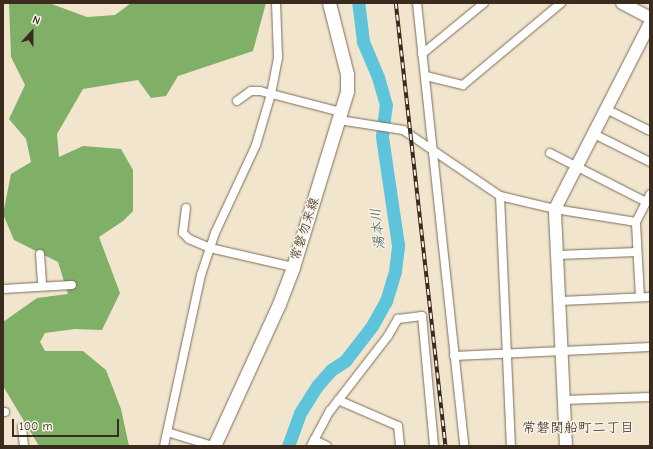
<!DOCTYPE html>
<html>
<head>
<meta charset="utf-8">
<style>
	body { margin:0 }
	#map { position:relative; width:653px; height:449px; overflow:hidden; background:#f1e6cd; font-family:"Comic Neue","Klee One",sans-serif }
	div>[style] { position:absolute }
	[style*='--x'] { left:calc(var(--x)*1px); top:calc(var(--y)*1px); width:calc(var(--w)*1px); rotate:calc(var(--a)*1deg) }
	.forest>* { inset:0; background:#80af68 }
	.river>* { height:13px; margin:-6.5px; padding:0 6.5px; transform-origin:6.5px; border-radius:6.5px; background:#5ec4dc }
	.roads { filter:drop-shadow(0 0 1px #7b6c5b) drop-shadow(0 0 1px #7b6c5b) }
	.street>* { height:8px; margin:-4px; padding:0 4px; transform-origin:4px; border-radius:4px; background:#fff }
	.secondary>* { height:12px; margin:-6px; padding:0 6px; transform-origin:6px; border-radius:6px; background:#fff }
	.primary>* { height:13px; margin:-6.5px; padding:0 6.5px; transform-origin:6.5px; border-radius:6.5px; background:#fff }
	.rail>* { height:3.5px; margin-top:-1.75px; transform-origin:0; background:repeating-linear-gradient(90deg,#f7f3e8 0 6px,#3b2a1e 0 12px); box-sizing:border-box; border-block:1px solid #3b2a1e }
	span { translate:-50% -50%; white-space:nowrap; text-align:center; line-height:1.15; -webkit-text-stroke:3px #f7f3e8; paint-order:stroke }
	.street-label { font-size:13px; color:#3b2a1e }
	.water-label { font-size:14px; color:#465857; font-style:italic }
	.neighbourhood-label { font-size:14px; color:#3b2a1e }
	.frame { position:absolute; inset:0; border:4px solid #3b2a1e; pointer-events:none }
	.north { position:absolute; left:12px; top:12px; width:40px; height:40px; -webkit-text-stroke:3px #f7f3e8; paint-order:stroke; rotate:21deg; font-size:11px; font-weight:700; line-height:16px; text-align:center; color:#3b2a1e }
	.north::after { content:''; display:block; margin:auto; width:14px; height:18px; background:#3b2a1e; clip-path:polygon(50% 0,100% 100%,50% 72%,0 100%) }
	.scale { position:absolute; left:12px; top:419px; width:107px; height:18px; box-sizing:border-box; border:2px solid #3b2a1e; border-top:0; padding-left:5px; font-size:12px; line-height:14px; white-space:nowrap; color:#3b2a1e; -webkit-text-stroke:3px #f7f3e8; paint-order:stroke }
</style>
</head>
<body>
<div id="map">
	<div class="forest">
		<div style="clip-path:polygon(9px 3px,49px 3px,87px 17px,115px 15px,131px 3px,266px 3px,253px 51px,178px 76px,166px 96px,151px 98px,138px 80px,83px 89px,57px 134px,59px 157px,83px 146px,121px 149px,133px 170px,133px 211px,123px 221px,99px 237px,120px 293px,102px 330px,75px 329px,45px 333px,40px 342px,45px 351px,83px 351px,106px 370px,121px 409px,129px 446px,39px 446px,3px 386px,3px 322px,37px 298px,68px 294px,58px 262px,14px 240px,3px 214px,11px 174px,31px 162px,26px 139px,9px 119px,25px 85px,11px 57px)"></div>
	</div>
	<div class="river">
		<div style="--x:288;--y:446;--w:35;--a:-70"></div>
		<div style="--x:300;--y:413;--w:32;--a:-58"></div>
		<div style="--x:317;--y:386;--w:21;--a:-49"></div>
		<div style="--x:331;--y:370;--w:17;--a:-33"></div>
		<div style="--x:345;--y:361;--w:44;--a:-52.4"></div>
		<div style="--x:372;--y:326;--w:29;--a:-61"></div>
		<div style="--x:386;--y:301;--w:31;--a:-73"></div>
		<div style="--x:395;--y:271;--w:26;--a:-83"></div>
		<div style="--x:398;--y:245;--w:110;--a:-98.4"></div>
		<div style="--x:382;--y:136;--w:31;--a:-83"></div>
		<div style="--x:386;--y:105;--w:29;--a:-106"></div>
		<div style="--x:378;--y:77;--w:39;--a:-113"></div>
		<div style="--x:363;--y:41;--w:38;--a:-97"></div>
	</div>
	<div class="roads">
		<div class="street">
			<div style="--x:417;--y:3;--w:445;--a:83.9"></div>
			<div style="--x:422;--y:54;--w:80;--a:-39.4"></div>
			<div style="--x:426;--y:76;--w:38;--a:14"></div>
			<div style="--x:463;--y:85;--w:128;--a:-39.9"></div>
			<div style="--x:237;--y:101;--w:17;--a:-36"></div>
			<div style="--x:251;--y:91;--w:9;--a:0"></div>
			<div style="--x:260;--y:91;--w:84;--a:14.5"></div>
			<div style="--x:606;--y:109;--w:49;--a:26.6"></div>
			<div style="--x:339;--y:120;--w:65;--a:8.9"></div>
			<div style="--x:403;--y:130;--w:117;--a:34.2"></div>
			<div style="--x:500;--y:196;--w:57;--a:13.3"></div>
			<div style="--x:555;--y:209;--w:82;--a:9.1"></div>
			<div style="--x:594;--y:134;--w:63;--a:26.6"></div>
			<div style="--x:550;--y:153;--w:108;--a:27"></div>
			<div style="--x:500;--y:196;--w:250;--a:87.5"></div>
			<div style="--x:186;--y:208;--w:25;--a:97"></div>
			<div style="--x:183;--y:233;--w:8;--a:45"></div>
			<div style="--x:189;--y:239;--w:23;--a:23"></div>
			<div style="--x:210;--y:248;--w:85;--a:12.9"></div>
			<div style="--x:40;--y:254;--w:32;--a:86"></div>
			<div style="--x:558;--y:255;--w:79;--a:-2.2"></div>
			<div style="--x:3;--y:289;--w:69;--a:-3.3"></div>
			<div style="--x:640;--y:297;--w:75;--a:-93.1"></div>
			<div style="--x:636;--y:222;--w:31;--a:-63"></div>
			<div style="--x:560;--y:301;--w:90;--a:-2.5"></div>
			<div style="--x:454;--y:356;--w:196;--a:-2.6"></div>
			<div style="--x:338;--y:400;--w:65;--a:23.4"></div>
			<div style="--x:398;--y:426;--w:20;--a:84"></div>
			<div style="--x:564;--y:400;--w:86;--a:-2"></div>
			<div style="--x:3;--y:412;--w:2;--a:0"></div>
			<div style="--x:22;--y:427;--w:19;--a:84"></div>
			<div style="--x:167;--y:432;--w:48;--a:16.9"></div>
			<div style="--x:314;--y:440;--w:14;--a:25"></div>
			<div style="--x:164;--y:446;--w:175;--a:-77.8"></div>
			<div style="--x:201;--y:275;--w:44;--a:-71.6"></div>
			<div style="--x:215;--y:233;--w:97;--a:-65"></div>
			<div style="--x:256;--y:145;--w:53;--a:-73.6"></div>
			<div style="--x:271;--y:94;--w:38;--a:-79"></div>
			<div style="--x:278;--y:57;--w:54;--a:-92.1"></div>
			<div style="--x:311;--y:446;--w:40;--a:-62"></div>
			<div style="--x:330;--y:411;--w:95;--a:-52.3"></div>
			<div style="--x:388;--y:336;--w:20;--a:-60"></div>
			<div style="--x:398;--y:319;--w:24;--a:-7"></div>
			<div style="--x:422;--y:316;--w:131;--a:84.7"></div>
		</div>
		<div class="secondary">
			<div style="--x:622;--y:3;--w:32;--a:28"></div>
			<div style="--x:566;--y:446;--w:237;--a:-92.7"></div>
			<div style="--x:555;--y:209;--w:209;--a:-62.9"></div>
		</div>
		<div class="primary">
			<div style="--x:214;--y:446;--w:156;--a:-65.4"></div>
			<div style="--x:279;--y:304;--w:40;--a:-69"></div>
			<div style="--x:293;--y:267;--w:184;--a:-72.9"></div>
			<div style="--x:347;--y:91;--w:17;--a:-90"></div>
			<div style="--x:347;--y:74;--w:73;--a:-104.2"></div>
		</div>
	</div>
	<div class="rail">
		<div style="--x:396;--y:3;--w:446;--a:83.6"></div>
	</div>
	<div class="street-label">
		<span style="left:305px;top:229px;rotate:-72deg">常磐勿来線</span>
	</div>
	<div class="water-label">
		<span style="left:378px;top:229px;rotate:-96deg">湯本川</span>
	</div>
	<div class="neighbourhood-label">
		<span style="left:578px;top:428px">常磐関船町二丁目</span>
	</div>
	<div class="frame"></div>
	<div class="north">N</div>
	<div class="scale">100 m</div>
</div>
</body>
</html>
